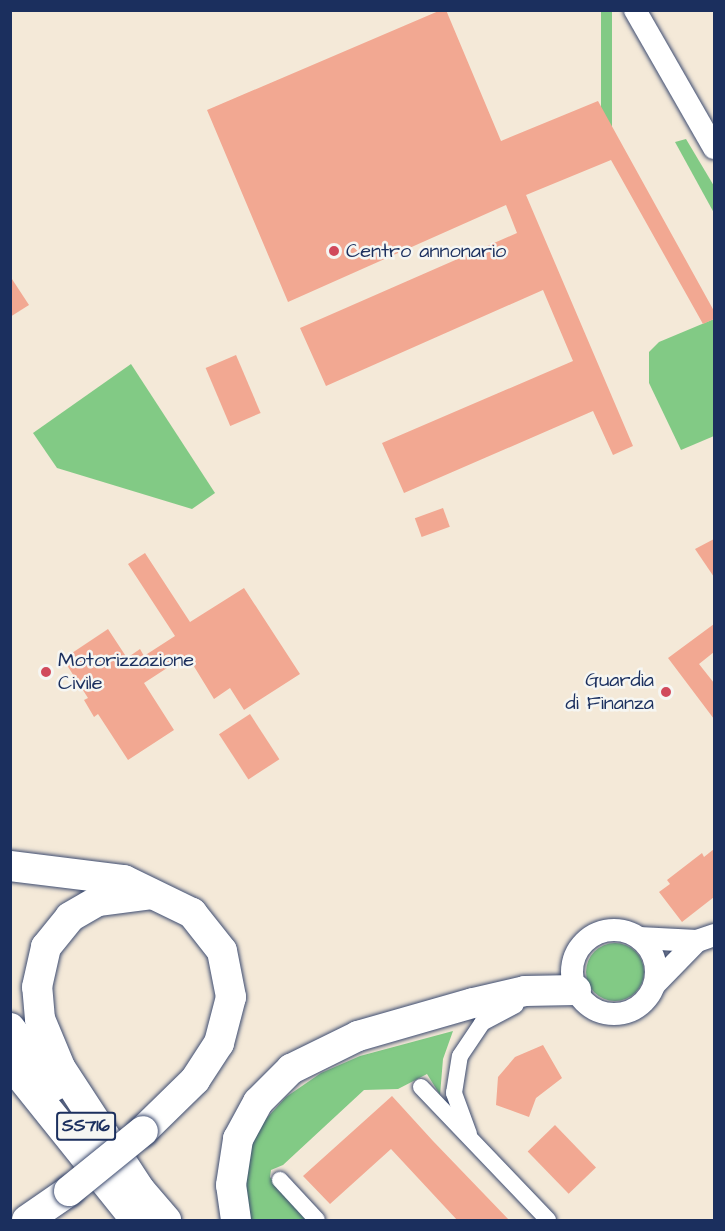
<!DOCTYPE html>
<html>
<head>
<meta charset="utf-8">
<style>
	body { margin:0 }
	#map { position:relative; width:725px; height:1231px; overflow:hidden; background:#f4e9d8; font-family:"Architects Daughter",sans-serif }
	div>[style] { position:absolute }
	[style*='--x'] { left:calc(var(--x)*1px); top:calc(var(--y)*1px); width:calc(var(--w)*1px); rotate:calc(var(--a)*1deg) }
	.green>* { inset:0; background:#82ca85; transform-origin:0 0 }
	.round { border-radius:50% }
	.building>* { inset:0; background:#f2a892; transform-origin:0 0 }
	.roads { filter:drop-shadow(0 0 2px #3c4b70) drop-shadow(0 0 2px #3c4b70) }
	.street>* { height:16px; margin:-8px; padding:0 8px; transform-origin:8px; border-radius:8px; background:#fff }
	.secondary>* { height:22px; margin:-11px; padding:0 11px; transform-origin:11px; border-radius:11px; background:#fff }
	.secondary>.ring { margin:-11px; padding:0; box-sizing:content-box; background:none; border:22px solid #fff; border-radius:50% }
	.highway>* { height:30px; margin:-15px; padding:0 15px; transform-origin:15px; border-radius:15px; background:#fff }
	.bridges { filter:drop-shadow(0 0 2px #3c4b70) drop-shadow(0 0 2px #3c4b70) }
	.highway-bridge>* { height:30px; margin:-15px; padding:0 15px; transform-origin:15px; border-radius:15px; background:#fff }
	.dots>* { width:16px; height:16px; translate:-50% -50%; box-sizing:border-box; border:3px solid #f6f6f2; border-radius:50% }
	span { translate:-50% -50%; white-space:nowrap; text-align:center; line-height:1.15; -webkit-text-stroke:5px #f6f6f2; paint-order:stroke }
	.shield-label span { padding:2px 4px; background:#f6f6f2; border:2px solid; border-radius:4px; -webkit-text-stroke-width:0 }
	.shield-label { font-size:18px; color:#1b2f5e; font-weight:700 }
	.poi-label { font-size:20px; color:#1b2f5e }
	.left { translate:0 -50%; text-align:left }
	.right { translate:-100% -50%; text-align:right }
	.frame { position:absolute; inset:0; border:12px solid #1b2f5e; pointer-events:none }
</style>
</head>
<body>
<div id="map">
	<div class="green">
		<div style="left:601px;top:11px;width:11px;height:124px"></div>
		<div style="clip-path:polygon(686px 139px,714px 186px,714px 213px,675px 142px)"></div>
		<div style="clip-path:polygon(714px 319px,714px 436px,681px 450px,649px 383px,649px 352px,659px 342px)"></div>
		<div style="clip-path:polygon(131px 364px,215px 493px,192px 509px,57px 468px,33px 433px)"></div>
		<div class="round" style="left:586px;top:943px;width:58px;height:58px"></div>
		<div style="clip-path:polygon(453px 1031px,443px 1059px,440px 1095px,427px 1074px,398px 1089px,364px 1090px,283px 1165px,271px 1170px,270px 1177px,307px 1220px,244px 1220px,244px 1155px,263px 1122px,286px 1097px,321px 1073px,360px 1056px)"></div>
	</div>
	<div class="building">
		<div style="clip-path:polygon(441px 10px,446px 10px,501px 141px,598px 101px,714px 311px,714px 319px,703px 324px,611px 160px,526px 195px,633px 446px,613px 455px,593px 411px,404px 493px,382px 443px,573px 361px,543px 290px,326px 386px,300px 328px,517px 233px,506px 205px,288px 302px,207px 110px)"></div>
		<div style="clip-path:polygon(10px 276px,29px 305px,10px 317px)"></div>
		<div style="left:236px;top:355px;width:63px;height:33px;rotate:67deg"></div>
		<div style="left:443px;top:508px;width:20px;height:30px;rotate:70deg"></div>
		<div style="clip-path:polygon(714px 539px,714px 577px,695px 549px)"></div>
		<div style="clip-path:polygon(145px 553px,190px 622px,244px 588px,300px 674px,244px 710px,230px 688px,214px 699px,187px 655px,144px 683px,174px 730px,128px 760px,98px 714px,94px 717px,84px 700px,88px 698px,63px 659px,108px 629px,127px 658px,140px 649px,144px 656px,175px 636px,128px 564px)"></div>
		<div style="clip-path:polygon(714px 624px,714px 652px,699px 664px,714px 683px,714px 719px,668px 658px)"></div>
		<div style="left:250px;top:714px;width:54px;height:37px;rotate:57deg"></div>
		<div style="clip-path:polygon(714px 849px,714px 897px,682px 922px,659px 892px,670px 884px,667px 880px,702px 853px,704px 857px)"></div>
		<div style="clip-path:polygon(543px 1045px,562px 1078px,536px 1098px,529px 1117px,496px 1105px,498px 1077px,515px 1057px)"></div>
		<div style="clip-path:polygon(392px 1096px,433px 1141px,510px 1221px,458px 1221px,391px 1149px,330px 1204px,303px 1176px)"></div>
		<div style="left:555px;top:1125px;width:59px;height:38px;rotate:46deg"></div>
	</div>
	<div class="roads">
		<div class="street">
			<div style="--x:421;--y:1087;--w:184;--a:46.3"></div>
			<div style="--x:469;--y:1134;--w:44;--a:-110.1"></div>
			<div style="--x:454;--y:1093;--w:37;--a:-81"></div>
			<div style="--x:460;--y:1056;--w:40;--a:-56"></div>
			<div style="--x:482;--y:1023;--w:38;--a:-28"></div>
			<div style="--x:280;--y:1180;--w:54;--a:47.2"></div>
		</div>
		<div class="secondary">
			<div style="--x:635;--y:10;--w:159;--a:60.2"></div>
			<div class="ring" style="left:572px;top:930px;width:62px;height:62px"></div>
			<div style="--x:639;--y:938;--w:58;--a:3"></div>
			<div style="--x:697;--y:941;--w:18;--a:-19"></div>
			<div style="--x:655;--y:984;--w:60;--a:-45.7"></div>
		</div>
		<div class="highway">
			<div style="--x:10;--y:866;--w:115;--a:7"></div>
			<div style="--x:124;--y:880;--w:76;--a:25.9"></div>
			<div style="--x:192;--y:913;--w:48;--a:51.7"></div>
			<div style="--x:222;--y:951;--w:47;--a:78.9"></div>
			<div style="--x:231;--y:997;--w:48;--a:104.6"></div>
			<div style="--x:219;--y:1043;--w:44;--a:123"></div>
			<div style="--x:195;--y:1080;--w:73;--a:135.6"></div>
			<div style="--x:10;--y:1028;--w:73;--a:52.2"></div>
			<div style="--x:10;--y:1063;--w:201;--a:51.3"></div>
			<div style="--x:129;--y:1177;--w:57;--a:49.3"></div>
			<div style="--x:142;--y:1193;--w:150;--a:-123.1"></div>
			<div style="--x:60;--y:1067;--w:52;--a:-112.6"></div>
			<div style="--x:40;--y:1019;--w:32;--a:-95"></div>
			<div style="--x:37;--y:987;--w:41;--a:-77.3"></div>
			<div style="--x:46;--y:947;--w:38;--a:-51"></div>
			<div style="--x:70;--y:917;--w:32;--a:-30"></div>
			<div style="--x:98;--y:901;--w:54;--a:-7.4"></div>
			<div style="--x:27;--y:1220;--w:51;--a:-34.6"></div>
			<div style="--x:236;--y:1220;--w:35;--a:-98"></div>
			<div style="--x:231;--y:1185;--w:47;--a:-81.3"></div>
			<div style="--x:238;--y:1139;--w:42;--a:-61.6"></div>
			<div style="--x:258;--y:1102;--w:47;--a:-45"></div>
			<div style="--x:291;--y:1069;--w:75;--a:-26.2"></div>
			<div style="--x:358;--y:1036;--w:120;--a:-16"></div>
			<div style="--x:473;--y:1003;--w:53;--a:-13"></div>
			<div style="--x:525;--y:991;--w:51;--a:-1.1"></div>
		</div>
	</div>
	<div class="bridges">
		<div class="highway-bridge">
			<div style="--x:69;--y:1191;--w:95;--a:-39"></div>
		</div>
	</div>
	<div class="dots">
		<div style="left:334px;top:251px;background:#d1495b"></div>
		<div style="left:46px;top:672px;background:#d1495b"></div>
		<div style="left:666px;top:692px;background:#d1495b"></div>
	</div>
	<div class="shield-label">
		<span style="left:86px;top:1126px">SS716</span>
	</div>
	<div class="poi-label">
		<span class="left" style="left:346px;top:251px">Centro annonario</span>
		<span class="left" style="left:58px;top:672px">Motorizzazione<br>Civile</span>
		<span class="right" style="left:654px;top:692px">Guardia<br>di Finanza</span>
	</div>
	<div class="frame"></div>
</div>
</body>
</html>
